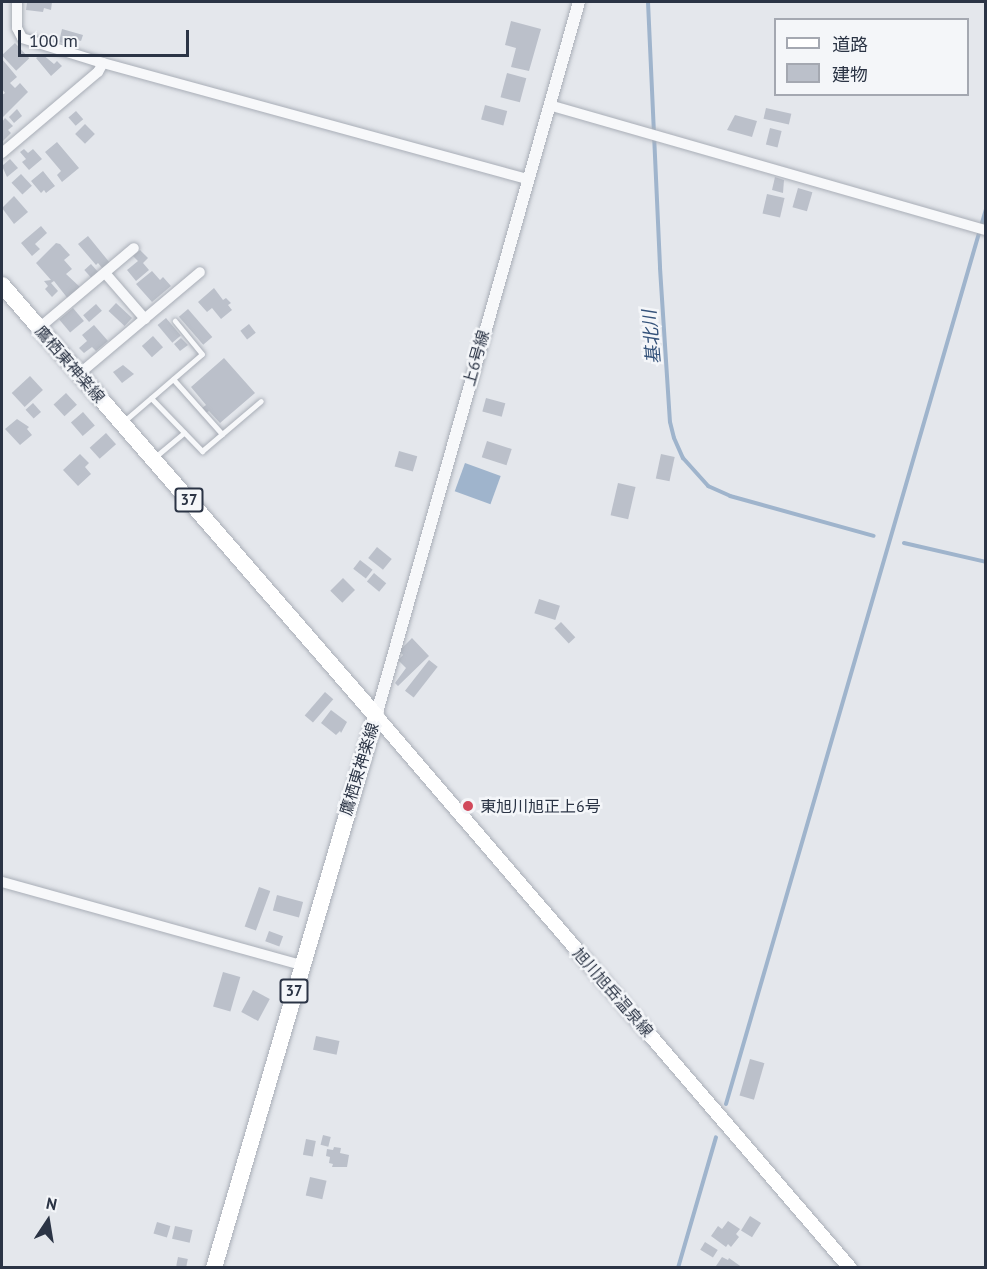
<!DOCTYPE html>
<html>
<head>
<meta charset="utf-8">
<style>
	body { margin:0 }
	#map { position:relative; width:987px; height:1269px; overflow:hidden; background:#e4e7ec; font-family:"PT Sans","Noto Sans JP",sans-serif }
	div>[style] { position:absolute }
	[style*='--x'] { left:calc(var(--x)*1px); top:calc(var(--y)*1px); width:calc(var(--w)*1px); rotate:calc(var(--a)*1deg) }
	.water>* { inset:0; background:#9fb4cc; transform-origin:0 0 }
	.stream>* { height:4px; margin:-2px; padding:0 2px; transform-origin:2px; border-radius:2px; background:#9fb4cc }
	.building>* { inset:0; background:#bbc0ca; transform-origin:0 0 }
	.roads { filter:drop-shadow(0 0 2px #a9aeb7) drop-shadow(0 0 2px #a9aeb7) }
	.service>* { height:5px; margin:-2.5px; padding:0 2.5px; transform-origin:2.5px; border-radius:2.5px; background:#f7f8fa }
	.minor>* { height:10px; margin:-5px; padding:0 5px; transform-origin:5px; border-radius:5px; background:#f7f8fa }
	.tertiary>* { height:12px; margin:-6px; padding:0 6px; transform-origin:6px; border-radius:6px; background:#f7f8fa }
	.secondary>* { height:14px; margin:-7px; padding:0 7px; transform-origin:7px; border-radius:7px; background:#fff }
	.primary>* { height:16px; margin:-8px; padding:0 8px; transform-origin:8px; border-radius:8px; background:#fff }
	.dots>* { width:16px; height:16px; translate:-50% -50%; box-sizing:border-box; border:3px solid #f4f6f9; border-radius:50% }
	span { translate:-50% -50%; white-space:nowrap; text-align:center; line-height:1.15; -webkit-text-stroke:5px #f4f6f9; paint-order:stroke }
	.shield-label span { padding:2px 4px; background:#f4f6f9; border:2px solid; border-radius:4px; -webkit-text-stroke-width:0 }
	.shield-label { font-size:15px; color:#2b3445; font-weight:700 }
	.street-label { font-size:16px; color:#2b3445 }
	.poi-label { font-size:16px; color:#2b3445 }
	.left { translate:0 -50%; text-align:left }
	.water-label { font-size:18px; color:#34527a; font-style:italic }
	.frame { position:absolute; inset:0; border:3px solid #2b3445; pointer-events:none }
	.legend { position:absolute; left:774px; top:18px; width:195px; height:78px; box-sizing:border-box; background:#f4f6f9; border:2px solid #a4a8b1; margin:0; padding:8px 10px; list-style:none; font-size:18px; color:#2b3445 }
	.legend li { display:flex; align-items:center; gap:12px; height:30px }
	.legend b { width:30px; border:2px solid #a4a8b1 }
	.north { position:absolute; left:18px; top:1191px; width:60px; height:60px; -webkit-text-stroke:4px #f4f6f9; paint-order:stroke; rotate:12deg; font-size:16px; font-weight:700; line-height:24px; text-align:center; color:#2b3445 }
	.north::after { content:''; display:block; margin:auto; width:21px; height:27px; background:#2b3445; clip-path:polygon(50% 0,100% 100%,50% 72%,0 100%) }
	.scale { position:absolute; left:18px; top:30px; width:171px; height:27px; box-sizing:border-box; border:3px solid #2b3445; border-top:0; padding-left:8px; font-size:18px; line-height:21px; white-space:nowrap; color:#2b3445; -webkit-text-stroke:4px #f4f6f9; paint-order:stroke }
</style>
</head>
<body>
<div id="map">
	<div class="water">
		<div style="left:465px;top:463px;width:38px;height:30px;rotate:20deg"></div>
	</div>
	<div class="stream">
		<div style="--x:648;--y:2;--w:266;--a:87.4"></div>
		<div style="--x:660;--y:268;--w:154;--a:86.3"></div>
		<div style="--x:670;--y:422;--w:16;--a:76"></div>
		<div style="--x:674;--y:438;--w:22;--a:66"></div>
		<div style="--x:683;--y:458;--w:38;--a:48"></div>
		<div style="--x:708;--y:486;--w:24;--a:24"></div>
		<div style="--x:730;--y:496;--w:149;--a:15.5"></div>
		<div style="--x:904;--y:543;--w:84;--a:13"></div>
		<div style="--x:726;--y:1104;--w:932;--a:-73.8"></div>
		<div style="--x:678;--y:1268;--w:136;--a:-73.8"></div>
	</div>
	<div class="building">
		<div style="clip-path:polygon(27px 2px,52px 2px,51px 10px,44px 8px,43px 12px,26px 10px)"></div>
		<div style="clip-path:polygon(511px 21px,541px 29px,529px 71px,511px 67px,516px 48px,505px 45px)"></div>
		<div style="clip-path:polygon(62px 29px,83px 35px,81px 41px,78px 40px,76px 46px,59px 42px)"></div>
		<div style="left:15px;top:43px;width:21px;height:18px;rotate:47deg"></div>
		<div style="clip-path:polygon(42px 54px,54px 64px,57px 61px,62px 66px,51px 76px,36px 58px)"></div>
		<div style="clip-path:polygon(2px 59px,17px 77px,10px 83px,15px 88px,20px 83px,28px 92px,2px 118px,2px 95px,5px 93px,2px 89px)"></div>
		<div style="left:507px;top:73px;width:20px;height:25px;rotate:15deg"></div>
		<div style="left:485px;top:105px;width:23px;height:15px;rotate:15deg"></div>
		<div style="left:766px;top:108px;width:26px;height:11px;rotate:13deg"></div>
		<div style="clip-path:polygon(17px 109px,22px 116px,14px 123px,9px 117px)"></div>
		<div style="left:76px;top:111px;width:11px;height:10px;rotate:49deg"></div>
		<div style="clip-path:polygon(735px 115px,757px 121px,752px 137px,727px 130px)"></div>
		<div style="clip-path:polygon(5px 118px,13px 126px,8px 130px,11px 133px,2px 142px,2px 122px)"></div>
		<div style="left:85px;top:124px;width:14px;height:14px;rotate:45deg"></div>
		<div style="left:770px;top:128px;width:12px;height:17px;rotate:14deg"></div>
		<div style="clip-path:polygon(57px 142px,79px 168px,62px 182px,57px 175px,61px 171px,45px 152px)"></div>
		<div style="clip-path:polygon(24px 149px,28px 153px,33px 149px,42px 159px,29px 170px,22px 162px,26px 159px,20px 152px)"></div>
		<div style="clip-path:polygon(10px 159px,18px 168px,7px 177px,2px 166px)"></div>
		<div style="clip-path:polygon(43px 171px,55px 186px,46px 193px,44px 190px,41px 193px,31px 181px)"></div>
		<div style="left:21px;top:174px;width:16px;height:13px;rotate:47deg"></div>
		<div style="clip-path:polygon(775px 177px,784px 180px,783px 193px,772px 190px)"></div>
		<div style="left:798px;top:188px;width:15px;height:20px;rotate:16deg"></div>
		<div style="left:767px;top:194px;width:18px;height:20px;rotate:13deg"></div>
		<div style="clip-path:polygon(14px 196px,28px 212px,14px 224px,2px 208px)"></div>
		<div style="clip-path:polygon(41px 226px,47px 233px,35px 244px,40px 249px,32px 256px,21px 243px)"></div>
		<div style="clip-path:polygon(88px 236px,110px 263px,103px 269px,98px 263px,96px 265px,78px 244px)"></div>
		<div style="clip-path:polygon(56px 243px,60px 244px,70px 255px,64px 260px,72px 269px,66px 274px,81px 288px,69px 300px,54px 281px,51px 283px,58px 291px,52px 297px,45px 289px,48px 286px,44px 281px,51px 280px,36px 263px)"></div>
		<div style="clip-path:polygon(140px 250px,148px 258px,143px 263px,149px 270px,136px 281px,127px 270px,138px 261px,133px 256px)"></div>
		<div style="left:91px;top:264px;width:12px;height:9px;rotate:48deg"></div>
		<div style="clip-path:polygon(152px 271px,160px 280px,163px 277px,171px 286px,152px 302px,136px 284px)"></div>
		<div style="clip-path:polygon(214px 288px,223px 300px,226px 298px,231px 303px,228px 305px,232px 310px,221px 319px,212px 308px,207px 312px,198px 302px)"></div>
		<div style="left:116px;top:303px;width:22px;height:11px;rotate:43deg"></div>
		<div style="left:96px;top:304px;width:9px;height:17px;rotate:49deg"></div>
		<div style="left:73px;top:308px;width:17px;height:18px;rotate:50deg"></div>
		<div style="left:188px;top:309px;width:37px;height:12px;rotate:49deg"></div>
		<div style="left:166px;top:318px;width:23px;height:11px;rotate:50deg"></div>
		<div style="left:249px;top:324px;width:11px;height:11px;rotate:52deg"></div>
		<div style="clip-path:polygon(94px 325px,108px 341px,96px 351px,92px 347px,84px 353px,79px 348px,87px 341px,82px 335px)"></div>
		<div style="left:153px;top:336px;width:15px;height:15px;rotate:48deg"></div>
		<div style="clip-path:polygon(181px 338px,188px 345px,180px 351px,174px 344px)"></div>
		<div style="clip-path:polygon(224px 358px,255px 393px,220px 423px,209px 411px,206px 413px,202px 408px,206px 405px,191px 387px)"></div>
		<div style="clip-path:polygon(123px 365px,134px 374px,122px 383px,113px 372px)"></div>
		<div style="left:30px;top:376px;width:19px;height:25px;rotate:47deg"></div>
		<div style="left:66px;top:393px;width:16px;height:17px;rotate:47deg"></div>
		<div style="left:486px;top:398px;width:20px;height:14px;rotate:15deg"></div>
		<div style="left:33px;top:403px;width:12px;height:10px;rotate:48deg"></div>
		<div style="left:83px;top:412px;width:18px;height:16px;rotate:49deg"></div>
		<div style="clip-path:polygon(17px 419px,29px 427px,27px 429px,32px 435px,20px 445px,5px 429px)"></div>
		<div style="left:106px;top:433px;width:15px;height:22px;rotate:48deg"></div>
		<div style="left:487px;top:441px;width:26px;height:17px;rotate:18deg"></div>
		<div style="left:399px;top:451px;width:19px;height:16px;rotate:16deg"></div>
		<div style="clip-path:polygon(80px 454px,89px 463px,85px 467px,91px 474px,78px 486px,63px 470px)"></div>
		<div style="left:661px;top:454px;width:14px;height:25px;rotate:12deg"></div>
		<div style="left:618px;top:483px;width:18px;height:33px;rotate:13deg"></div>
		<div style="left:377px;top:547px;width:19px;height:14px;rotate:39deg"></div>
		<div style="left:360px;top:560px;width:16px;height:11px;rotate:38deg"></div>
		<div style="left:374px;top:573px;width:16px;height:11px;rotate:40deg"></div>
		<div style="left:343px;top:578px;width:17px;height:18px;rotate:45deg"></div>
		<div style="left:539px;top:599px;width:22px;height:15px;rotate:18deg"></div>
		<div style="left:561px;top:622px;width:21px;height:9px;rotate:47deg"></div>
		<div style="clip-path:polygon(412px 638px,429px 656px,398px 686px,395px 683px,406px 668px,398px 660px,403px 655px,399px 651px)"></div>
		<div style="left:429px;top:660px;width:11px;height:39px;rotate:38deg"></div>
		<div style="left:325px;top:692px;width:11px;height:31px;rotate:41deg"></div>
		<div style="clip-path:polygon(331px 710px,347px 722px,341px 733px,340px 731px,336px 735px,321px 723px)"></div>
		<div style="left:259px;top:887px;width:12px;height:42px;rotate:20deg"></div>
		<div style="left:277px;top:895px;width:27px;height:16px;rotate:15deg"></div>
		<div style="left:269px;top:931px;width:15px;height:11px;rotate:20deg"></div>
		<div style="left:223px;top:972px;width:18px;height:36px;rotate:16deg"></div>
		<div style="left:253px;top:990px;width:19px;height:25px;rotate:28deg"></div>
		<div style="left:316px;top:1036px;width:24px;height:14px;rotate:12deg"></div>
		<div style="left:750px;top:1059px;width:15px;height:38px;rotate:16deg"></div>
		<div style="left:323px;top:1135px;width:8px;height:10px;rotate:14deg"></div>
		<div style="left:306px;top:1139px;width:10px;height:16px;rotate:11deg"></div>
		<div style="clip-path:polygon(334px 1147px,341px 1148px,340px 1153px,349px 1155px,347px 1167px,332px 1167px,333px 1164px,329px 1163px,330px 1157px,326px 1156px,327px 1149px,333px 1150px)"></div>
		<div style="left:310px;top:1177px;width:17px;height:19px;rotate:13deg"></div>
		<div style="left:750px;top:1216px;width:13px;height:17px;rotate:32deg"></div>
		<div style="clip-path:polygon(728px 1221px,740px 1229px,736px 1234px,739px 1237px,731px 1247px,728px 1244px,726px 1247px,711px 1236px,718px 1226px,722px 1229px)"></div>
		<div style="left:157px;top:1222px;width:14px;height:12px;rotate:17deg"></div>
		<div style="left:175px;top:1226px;width:18px;height:13px;rotate:13deg"></div>
		<div style="left:705px;top:1242px;width:15px;height:9px;rotate:32deg"></div>
		<div style="left:178px;top:1257px;width:10px;height:9px;rotate:11deg"></div>
		<div style="clip-path:polygon(722px 1257px,728px 1260px,729px 1258px,743px 1268px,719px 1268px,716px 1266px)"></div>
	</div>
	<div class="roads">
		<div class="service">
			<div style="--x:173;--y:379;--w:74;--a:48.3"></div>
			<div style="--x:151;--y:398;--w:74;--a:46.1"></div>
			<div style="--x:202;--y:451;--w:77;--a:-40.3"></div>
			<div style="--x:123;--y:422;--w:104;--a:-40.7"></div>
			<div style="--x:202;--y:354;--w:43;--a:-129.3"></div>
			<div style="--x:155;--y:457;--w:38;--a:-40"></div>
		</div>
		<div class="minor">
			<div style="--x:17;--y:2;--w:26;--a:90"></div>
			<div style="--x:17;--y:28;--w:11;--a:63"></div>
			<div style="--x:22;--y:38;--w:85;--a:17.2"></div>
			<div style="--x:103;--y:63;--w:441;--a:15.3"></div>
			<div style="--x:549;--y:105;--w:455;--a:16"></div>
			<div style="--x:2;--y:153;--w:126;--a:-40.2"></div>
			<div style="--x:98;--y:72;--w:10;--a:-61"></div>
			<div style="--x:105;--y:273;--w:61;--a:49"></div>
			<div style="--x:39;--y:328;--w:124;--a:-40.1"></div>
			<div style="--x:79;--y:374;--w:158;--a:-40.1"></div>
			<div style="--x:2;--y:882;--w:311;--a:15.5"></div>
		</div>
		<div class="tertiary">
			<div style="--x:376;--y:716;--w:742;--a:-74.13"></div>
		</div>
		<div class="secondary">
			<div style="--x:376;--y:716;--w:728;--a:49.35"></div>
		</div>
		<div class="primary">
			<div style="--x:2;--y:285;--w:571;--a:49.05"></div>
			<div style="--x:376;--y:716;--w:575;--a:106.36"></div>
		</div>
	</div>
	<div class="dots">
		<div style="left:468px;top:806px;background:#d1495b"></div>
	</div>
	<div class="shield-label">
		<span style="left:189px;top:500px">37</span>
		<span style="left:294px;top:991px">37</span>
	</div>
	<div class="street-label">
		<span style="left:476px;top:358px;rotate:-74deg">上6号線</span>
		<span style="left:70px;top:364px;rotate:49deg">鷹栖東神楽線</span>
		<span style="left:359px;top:769px;rotate:-73deg">鷹栖東神楽線</span>
		<span style="left:613px;top:992px;rotate:49deg">旭川旭岳温泉線</span>
	</div>
	<div class="poi-label">
		<span class="left" style="left:480px;top:806px">東旭川旭正上6号</span>
	</div>
	<div class="water-label">
		<span style="left:652px;top:337px;rotate:-95deg">基北川</span>
	</div>
	<div class="frame"></div>
	<ul class="legend">
	<li><b style="height:8px;background:#fff"></b>道路</li>
	<li><b style="height:16px;background:#bbc0ca"></b>建物</li>
	</ul>
	<div class="north">N</div>
	<div class="scale">100 m</div>
</div>
</body>
</html>
